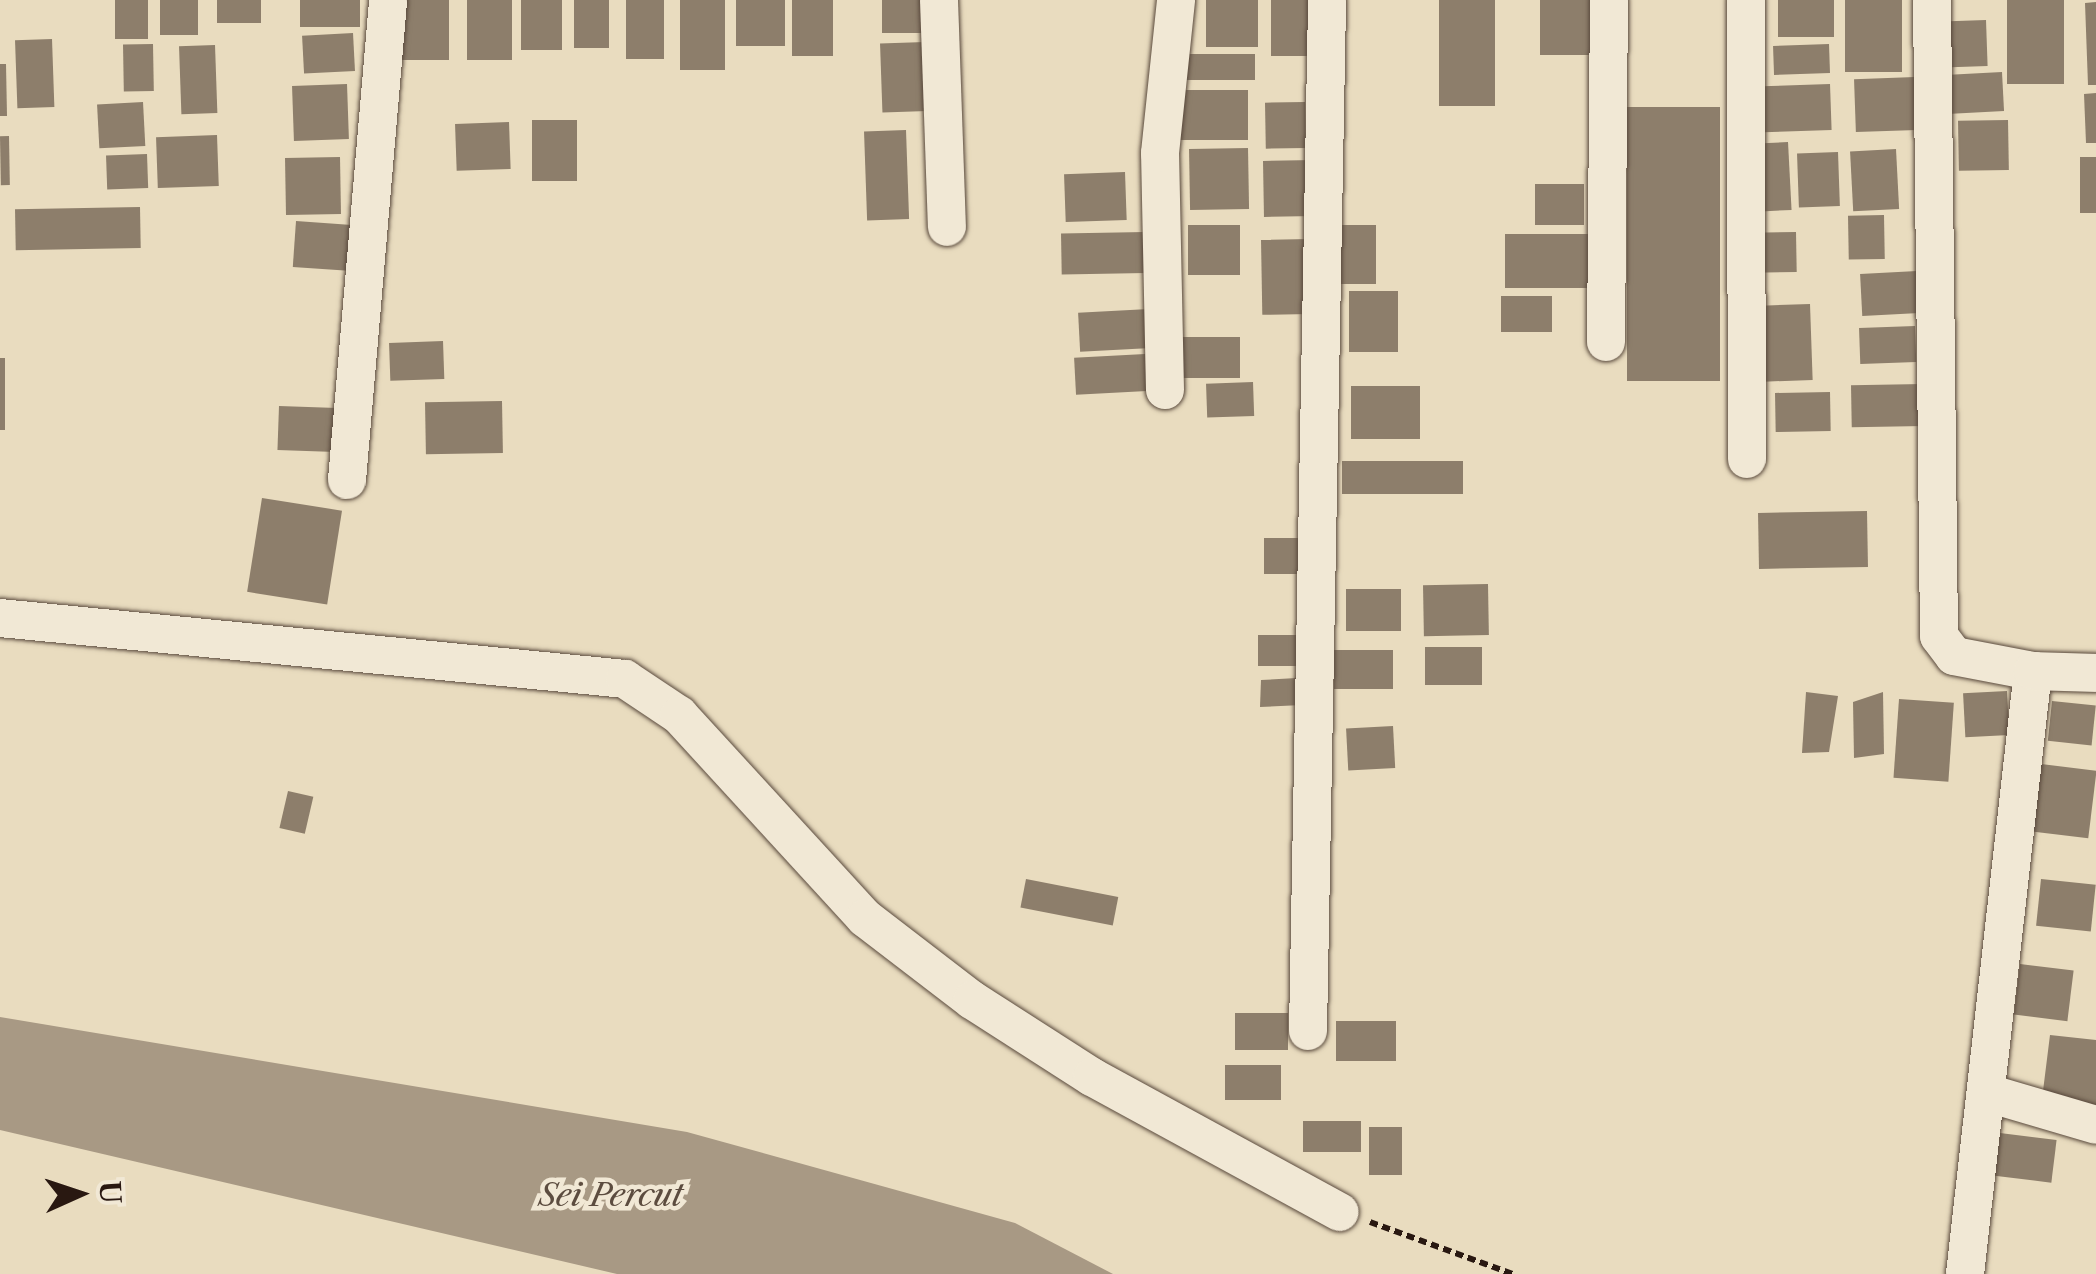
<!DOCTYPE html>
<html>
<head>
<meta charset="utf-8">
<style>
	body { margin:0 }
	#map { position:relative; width:2096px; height:1274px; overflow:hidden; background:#e9dcbf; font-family:"Libre Caslon Text",serif }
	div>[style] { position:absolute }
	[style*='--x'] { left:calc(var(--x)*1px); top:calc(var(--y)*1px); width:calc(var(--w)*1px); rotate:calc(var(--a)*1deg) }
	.water>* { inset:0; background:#a89984 }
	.building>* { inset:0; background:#8d7e6b; transform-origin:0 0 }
	.path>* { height:6px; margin-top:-3px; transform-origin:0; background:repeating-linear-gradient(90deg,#291811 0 8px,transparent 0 13px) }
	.roads { filter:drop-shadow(0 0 2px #59493c) drop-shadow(0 0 2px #59493c) }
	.street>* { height:38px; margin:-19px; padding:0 19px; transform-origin:19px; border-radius:19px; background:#f1e8d5 }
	span { translate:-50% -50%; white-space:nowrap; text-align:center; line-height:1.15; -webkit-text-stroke:9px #f1e8d5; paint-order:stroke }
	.water-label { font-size:32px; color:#5c4c3f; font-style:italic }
	.north { position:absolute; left:30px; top:1144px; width:100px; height:100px; -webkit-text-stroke:8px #f1e8d5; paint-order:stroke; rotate:87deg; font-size:28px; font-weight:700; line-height:40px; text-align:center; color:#291811 }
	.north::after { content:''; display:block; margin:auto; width:35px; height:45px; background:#291811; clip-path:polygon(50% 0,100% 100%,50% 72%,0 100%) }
</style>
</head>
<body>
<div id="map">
	<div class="water">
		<div style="clip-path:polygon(0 1017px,687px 1132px,1015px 1223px,1113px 1274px,617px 1274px,0 1130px)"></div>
	</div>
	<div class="building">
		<div style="left:115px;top:0;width:33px;height:39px"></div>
		<div style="left:160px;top:0;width:38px;height:35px"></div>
		<div style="left:217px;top:0;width:44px;height:23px"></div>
		<div style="left:300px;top:0;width:60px;height:27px"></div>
		<div style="left:401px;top:0;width:48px;height:60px"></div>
		<div style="left:467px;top:0;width:45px;height:60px"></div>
		<div style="left:521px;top:0;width:41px;height:50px"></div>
		<div style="left:574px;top:0;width:35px;height:48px"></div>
		<div style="left:626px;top:0;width:38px;height:59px"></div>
		<div style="left:680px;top:0;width:45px;height:70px"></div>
		<div style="left:736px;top:0;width:49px;height:46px"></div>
		<div style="left:792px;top:0;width:41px;height:56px"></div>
		<div style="left:882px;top:0;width:47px;height:33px"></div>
		<div style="left:1206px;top:0;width:52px;height:47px"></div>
		<div style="left:1271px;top:0;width:45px;height:56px"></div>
		<div style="left:1439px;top:0;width:56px;height:106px"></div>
		<div style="left:1540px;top:0;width:58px;height:55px"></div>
		<div style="left:1778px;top:0;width:56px;height:37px"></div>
		<div style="left:1845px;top:0;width:57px;height:72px"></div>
		<div style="left:2007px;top:0;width:57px;height:84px"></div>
		<div style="clip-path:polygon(2096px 2px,2096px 85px,2088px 85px,2085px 3px)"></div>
		<div style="left:1986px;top:20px;width:46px;height:44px;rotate:88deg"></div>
		<div style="left:353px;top:33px;width:38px;height:51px;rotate:87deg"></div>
		<div style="left:52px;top:39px;width:68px;height:37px;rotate:88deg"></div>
		<div style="left:925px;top:42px;width:69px;height:45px;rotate:88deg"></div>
		<div style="left:153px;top:44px;width:47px;height:30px;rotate:89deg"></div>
		<div style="left:1829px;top:44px;width:29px;height:56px;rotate:88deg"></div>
		<div style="left:215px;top:45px;width:68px;height:36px;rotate:88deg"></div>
		<div style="left:1255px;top:54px;width:26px;height:71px;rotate:90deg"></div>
		<div style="clip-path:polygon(0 64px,6px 64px,7px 116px,0 116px)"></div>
		<div style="left:2002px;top:72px;width:39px;height:57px;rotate:87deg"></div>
		<div style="left:1915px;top:77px;width:53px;height:61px;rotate:88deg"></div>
		<div style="left:347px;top:84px;width:55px;height:55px;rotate:88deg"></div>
		<div style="left:1830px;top:84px;width:46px;height:68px;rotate:88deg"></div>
		<div style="left:1174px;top:90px;width:74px;height:50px"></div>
		<div style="clip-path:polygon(2096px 93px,2096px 143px,2086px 143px,2084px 94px)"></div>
		<div style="left:143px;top:102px;width:44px;height:46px;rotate:87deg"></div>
		<div style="left:1305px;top:102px;width:46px;height:40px;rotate:89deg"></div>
		<div style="left:1627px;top:107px;width:93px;height:274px"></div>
		<div style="left:532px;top:120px;width:45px;height:61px"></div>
		<div style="left:2008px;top:120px;width:50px;height:50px;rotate:89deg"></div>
		<div style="left:509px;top:122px;width:47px;height:54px;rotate:88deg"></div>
		<div style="left:906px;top:130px;width:89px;height:42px;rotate:88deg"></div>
		<div style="left:217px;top:135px;width:51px;height:61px;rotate:88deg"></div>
		<div style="left:9px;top:136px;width:49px;height:9px;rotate:89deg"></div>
		<div style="left:1788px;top:142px;width:68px;height:31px;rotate:87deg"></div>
		<div style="left:1248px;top:148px;width:61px;height:59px;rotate:89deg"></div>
		<div style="left:1896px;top:149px;width:60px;height:46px;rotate:87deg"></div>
		<div style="left:1838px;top:152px;width:54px;height:41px;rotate:88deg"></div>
		<div style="left:147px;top:154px;width:34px;height:41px;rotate:88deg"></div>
		<div style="left:340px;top:157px;width:57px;height:55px;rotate:89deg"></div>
		<div style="left:2096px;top:157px;width:56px;height:16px;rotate:90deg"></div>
		<div style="left:1314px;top:160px;width:56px;height:51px;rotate:89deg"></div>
		<div style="left:1125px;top:172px;width:48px;height:61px;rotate:88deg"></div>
		<div style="left:1584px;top:184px;width:41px;height:49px;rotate:90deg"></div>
		<div style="left:140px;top:207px;width:41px;height:125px;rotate:89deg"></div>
		<div style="left:1884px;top:215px;width:44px;height:36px;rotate:89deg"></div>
		<div style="left:296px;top:221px;width:63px;height:46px;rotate:4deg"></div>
		<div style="left:1188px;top:225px;width:52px;height:50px"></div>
		<div style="left:1340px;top:225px;width:36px;height:59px"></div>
		<div style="left:1145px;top:232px;width:41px;height:84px;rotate:89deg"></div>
		<div style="left:1796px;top:232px;width:40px;height:45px;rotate:89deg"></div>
		<div style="left:1505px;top:234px;width:83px;height:54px"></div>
		<div style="left:1309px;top:239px;width:75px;height:48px;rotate:89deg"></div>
		<div style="left:1917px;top:271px;width:42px;height:57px;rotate:87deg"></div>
		<div style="left:1349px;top:291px;width:49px;height:61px"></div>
		<div style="left:1552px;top:296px;width:36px;height:51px;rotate:90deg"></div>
		<div style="left:1810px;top:304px;width:76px;height:49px;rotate:88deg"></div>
		<div style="left:1149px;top:309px;width:39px;height:71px;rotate:87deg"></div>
		<div style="left:1915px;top:326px;width:36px;height:56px;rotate:88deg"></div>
		<div style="left:1240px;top:337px;width:41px;height:68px;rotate:90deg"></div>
		<div style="left:443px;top:341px;width:38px;height:54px;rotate:88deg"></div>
		<div style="left:1145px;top:354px;width:37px;height:71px;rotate:87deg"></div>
		<div style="left:0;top:358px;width:5px;height:72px"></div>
		<div style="left:1253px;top:382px;width:34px;height:47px;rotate:88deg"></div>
		<div style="left:1923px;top:384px;width:42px;height:72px;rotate:89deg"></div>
		<div style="left:1420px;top:386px;width:53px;height:69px;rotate:90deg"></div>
		<div style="left:1830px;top:392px;width:39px;height:55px;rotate:89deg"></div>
		<div style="left:502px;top:401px;width:52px;height:77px;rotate:89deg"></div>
		<div style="left:279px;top:406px;width:58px;height:44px;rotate:2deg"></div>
		<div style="left:1463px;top:461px;width:33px;height:121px;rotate:90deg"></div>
		<div style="left:262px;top:498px;width:81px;height:95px;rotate:9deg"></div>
		<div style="left:1867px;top:511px;width:56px;height:109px;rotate:89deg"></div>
		<div style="left:1264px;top:538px;width:49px;height:36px"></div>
		<div style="left:1488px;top:584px;width:51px;height:65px;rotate:89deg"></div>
		<div style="left:1346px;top:589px;width:55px;height:42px"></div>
		<div style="left:1258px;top:635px;width:47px;height:31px"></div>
		<div style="left:1425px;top:647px;width:57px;height:38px"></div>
		<div style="left:1393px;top:650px;width:39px;height:59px;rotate:90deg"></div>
		<div style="clip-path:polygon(1297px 678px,1302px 705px,1260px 707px,1261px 680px)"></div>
		<div style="left:2007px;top:691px;width:44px;height:44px;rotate:87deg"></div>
		<div style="clip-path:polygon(1806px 692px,1838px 696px,1829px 752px,1802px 753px)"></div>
		<div style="clip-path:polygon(1883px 692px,1884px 754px,1854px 758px,1853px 702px)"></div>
		<div style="left:1899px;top:699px;width:55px;height:79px;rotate:4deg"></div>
		<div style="left:2052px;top:701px;width:44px;height:40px;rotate:6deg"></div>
		<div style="left:1393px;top:726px;width:42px;height:47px;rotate:87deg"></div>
		<div style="left:2033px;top:763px;width:64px;height:68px;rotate:7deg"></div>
		<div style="left:288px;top:791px;width:26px;height:38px;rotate:13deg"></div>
		<div style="left:1026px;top:879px;width:94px;height:29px;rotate:11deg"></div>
		<div style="left:2041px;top:879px;width:55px;height:47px;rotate:6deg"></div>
		<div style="left:2020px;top:964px;width:54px;height:51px;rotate:7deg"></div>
		<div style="left:1235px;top:1013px;width:53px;height:37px"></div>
		<div style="left:1396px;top:1021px;width:40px;height:60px;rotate:90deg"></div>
		<div style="clip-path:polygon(2050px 1035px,2096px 1040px,2096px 1113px,2041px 1107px)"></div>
		<div style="left:1225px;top:1065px;width:56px;height:35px"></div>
		<div style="left:1361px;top:1121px;width:31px;height:58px;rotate:90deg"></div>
		<div style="left:1369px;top:1127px;width:33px;height:48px"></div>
		<div style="left:2000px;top:1133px;width:57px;height:43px;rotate:7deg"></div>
	</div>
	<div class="path">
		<div style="--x:1370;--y:1222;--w:152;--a:20"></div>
	</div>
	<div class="roads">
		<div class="street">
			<div style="--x:939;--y:0;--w:227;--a:88"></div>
			<div style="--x:1746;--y:0;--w:459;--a:89.9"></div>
			<div style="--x:1932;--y:0;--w:636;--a:89.37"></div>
			<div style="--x:1939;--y:636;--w:25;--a:53"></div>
			<div style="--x:1954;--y:656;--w:80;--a:10.8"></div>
			<div style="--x:1606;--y:342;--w:342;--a:-89.5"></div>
			<div style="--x:1165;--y:390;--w:237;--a:-91.2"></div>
			<div style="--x:1160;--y:153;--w:154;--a:-84"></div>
			<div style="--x:347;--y:480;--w:482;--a:-85.1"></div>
			<div style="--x:0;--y:618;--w:628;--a:5.57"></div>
			<div style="--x:625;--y:679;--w:65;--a:33.7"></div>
			<div style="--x:679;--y:715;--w:275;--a:47.5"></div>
			<div style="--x:865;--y:918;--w:135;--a:37.5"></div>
			<div style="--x:972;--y:1000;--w:143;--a:32.7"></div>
			<div style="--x:1092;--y:1077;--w:282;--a:28.6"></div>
			<div style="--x:1308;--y:1031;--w:1031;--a:-88.94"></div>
			<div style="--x:1991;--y:1094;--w:109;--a:16.4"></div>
			<div style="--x:1965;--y:1274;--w:607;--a:-83.57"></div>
			<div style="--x:2033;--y:671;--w:63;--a:1.8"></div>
		</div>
	</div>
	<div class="water-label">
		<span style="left:611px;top:1195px">Sei Percut</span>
	</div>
	<div class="north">U</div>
</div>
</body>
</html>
